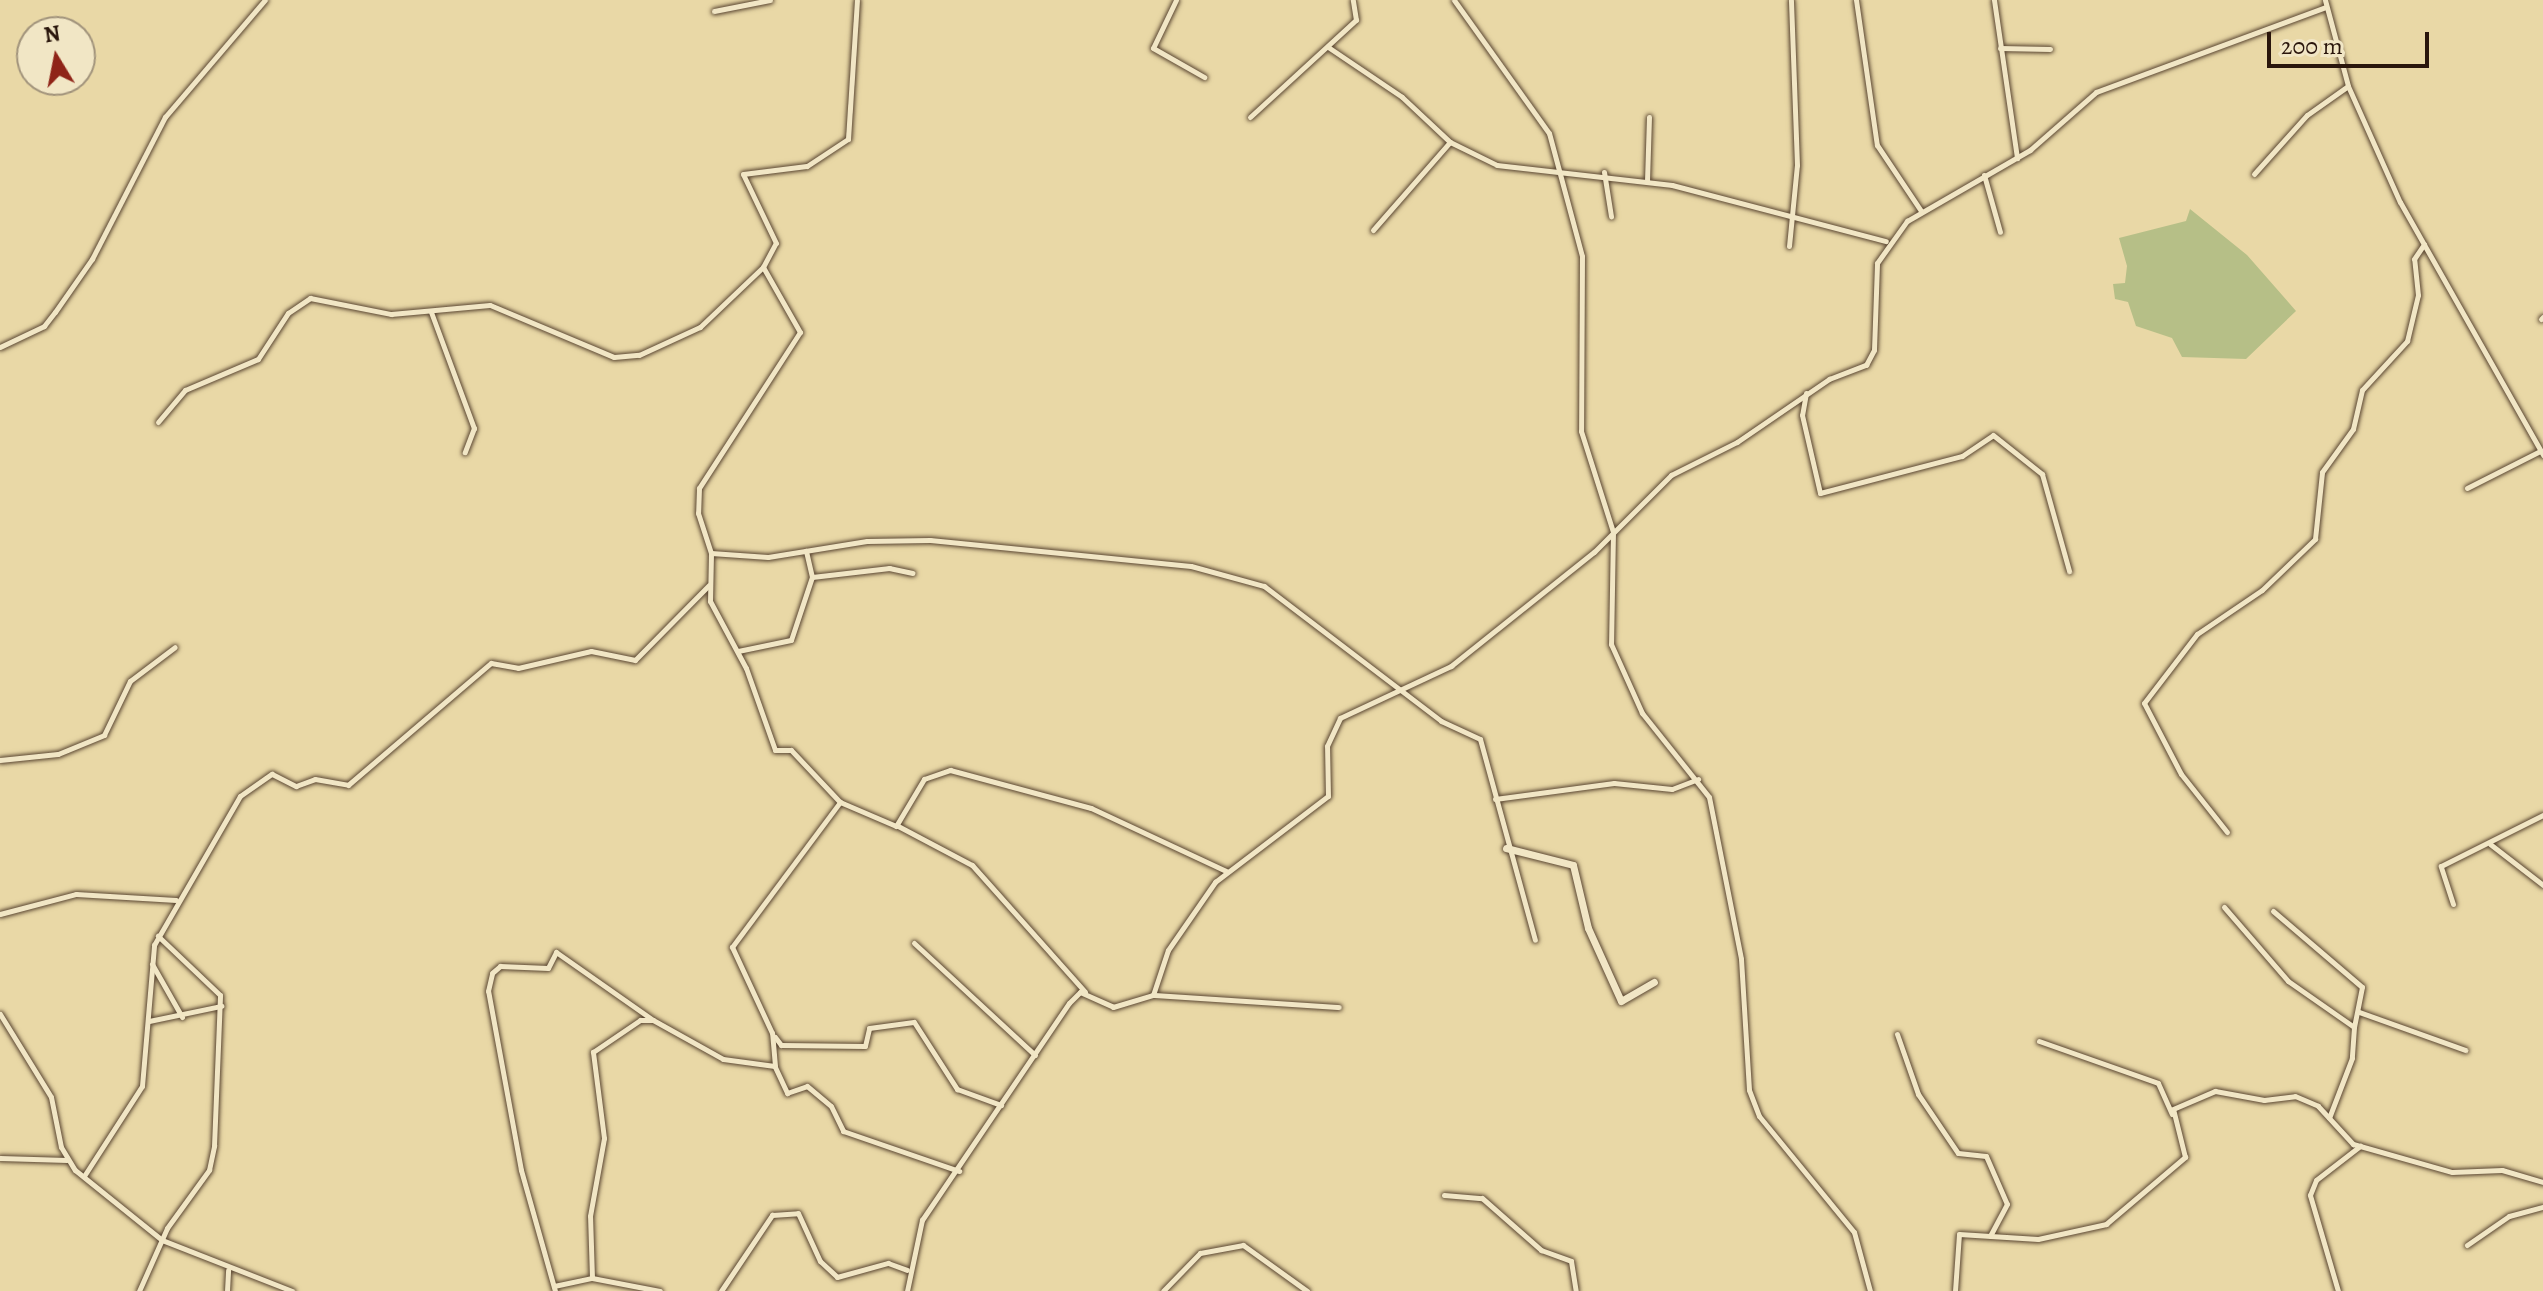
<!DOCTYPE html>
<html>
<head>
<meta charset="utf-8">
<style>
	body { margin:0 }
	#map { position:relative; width:2543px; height:1291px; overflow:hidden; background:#e9d8a6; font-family:Alegreya,serif }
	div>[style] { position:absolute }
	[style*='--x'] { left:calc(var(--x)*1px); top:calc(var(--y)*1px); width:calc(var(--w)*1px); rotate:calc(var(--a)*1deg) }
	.green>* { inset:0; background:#b6bf87 }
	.roads { filter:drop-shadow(0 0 2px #5a4632) drop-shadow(0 0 2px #5a4632) }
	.street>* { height:5px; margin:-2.5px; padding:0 2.5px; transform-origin:2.5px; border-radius:2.5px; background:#f1e6c5 }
	.secondary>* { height:7px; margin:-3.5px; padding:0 3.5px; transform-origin:3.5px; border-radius:3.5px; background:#f1e6c5 }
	span { translate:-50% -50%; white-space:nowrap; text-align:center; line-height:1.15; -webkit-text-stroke:8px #f1e6c5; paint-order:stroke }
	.north { position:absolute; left:16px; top:16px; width:80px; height:80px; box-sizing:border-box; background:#f1e6c5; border:2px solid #a1937b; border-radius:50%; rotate:350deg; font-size:22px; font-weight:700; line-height:32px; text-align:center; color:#2a160c }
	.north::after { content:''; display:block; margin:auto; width:28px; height:36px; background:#8f2418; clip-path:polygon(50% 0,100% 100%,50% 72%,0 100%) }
	.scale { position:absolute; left:2267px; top:32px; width:162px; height:36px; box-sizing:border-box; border:4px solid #2a160c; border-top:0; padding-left:10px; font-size:24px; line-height:28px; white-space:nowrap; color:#2a160c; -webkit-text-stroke:6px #f1e6c5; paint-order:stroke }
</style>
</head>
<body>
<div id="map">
	<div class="green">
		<div style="clip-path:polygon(2190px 209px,2247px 255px,2296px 311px,2246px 359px,2182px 357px,2172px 338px,2136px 326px,2128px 302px,2115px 299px,2113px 284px,2125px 283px,2127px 266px,2119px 238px,2186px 221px)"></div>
	</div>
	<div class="roads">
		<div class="street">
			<div style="--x:1176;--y:0;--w:53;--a:115.6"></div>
			<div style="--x:1153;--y:48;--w:59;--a:29.6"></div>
			<div style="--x:1454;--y:0;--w:163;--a:54.5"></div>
			<div style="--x:1549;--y:133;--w:127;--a:75"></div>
			<div style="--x:1582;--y:256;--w:175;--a:90.3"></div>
			<div style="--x:1581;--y:431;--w:106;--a:72.4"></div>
			<div style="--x:1613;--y:532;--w:112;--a:91"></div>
			<div style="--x:1611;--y:644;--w:76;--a:65.8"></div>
			<div style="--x:1642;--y:713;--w:107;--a:51.4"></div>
			<div style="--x:1709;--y:797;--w:165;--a:78.8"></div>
			<div style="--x:1741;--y:959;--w:131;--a:86.5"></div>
			<div style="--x:1749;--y:1090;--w:28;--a:69"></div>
			<div style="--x:1759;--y:1116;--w:150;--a:50.7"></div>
			<div style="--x:1854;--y:1232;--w:61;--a:74.8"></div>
			<div style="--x:1856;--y:0;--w:147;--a:81.8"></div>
			<div style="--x:1877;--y:145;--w:79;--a:56.3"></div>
			<div style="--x:1994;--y:0;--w:160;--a:81.7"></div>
			<div style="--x:2325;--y:0;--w:89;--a:75"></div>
			<div style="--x:2348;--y:86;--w:127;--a:65.9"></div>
			<div style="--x:2400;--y:202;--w:291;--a:60.5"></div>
			<div style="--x:714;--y:11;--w:57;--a:-11.1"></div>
			<div style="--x:1328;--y:47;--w:89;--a:34"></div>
			<div style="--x:1402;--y:97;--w:66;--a:43.2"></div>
			<div style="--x:1450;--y:142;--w:52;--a:26.1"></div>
			<div style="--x:1497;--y:165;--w:176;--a:6.5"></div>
			<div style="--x:1672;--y:185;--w:221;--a:14.7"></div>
			<div style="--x:2000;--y:48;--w:50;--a:1.1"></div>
			<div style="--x:1250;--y:117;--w:144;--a:-42.5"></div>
			<div style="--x:1356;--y:20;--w:20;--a:-99"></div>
			<div style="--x:1604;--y:172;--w:45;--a:81"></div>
			<div style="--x:2254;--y:174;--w:79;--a:-48.1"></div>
			<div style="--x:2307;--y:115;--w:50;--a:-35.3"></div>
			<div style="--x:1984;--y:175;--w:59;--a:74.3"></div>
			<div style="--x:1647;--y:181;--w:64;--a:-88.2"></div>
			<div style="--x:1373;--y:230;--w:117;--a:-48.8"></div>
			<div style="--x:1789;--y:246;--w:81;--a:-84.4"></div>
			<div style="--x:1797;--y:165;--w:165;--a:-92.1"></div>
			<div style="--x:763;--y:267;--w:75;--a:60.4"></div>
			<div style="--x:800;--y:332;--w:186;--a:122.9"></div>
			<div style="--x:699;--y:488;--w:25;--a:92"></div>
			<div style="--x:698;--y:513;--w:42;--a:72"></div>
			<div style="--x:711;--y:553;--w:57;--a:4"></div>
			<div style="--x:768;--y:557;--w:100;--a:-9.2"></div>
			<div style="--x:867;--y:541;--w:63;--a:-0.9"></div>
			<div style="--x:930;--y:540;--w:262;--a:5.7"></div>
			<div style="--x:1191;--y:566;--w:76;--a:15.3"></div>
			<div style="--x:1264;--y:586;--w:223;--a:37.3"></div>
			<div style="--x:1441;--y:721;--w:43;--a:24.8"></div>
			<div style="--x:1480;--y:739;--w:208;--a:74.7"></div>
			<div style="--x:431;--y:312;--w:124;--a:69.7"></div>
			<div style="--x:474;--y:428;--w:26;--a:111"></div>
			<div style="--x:2541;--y:319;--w:3;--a:-45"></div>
			<div style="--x:0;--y:347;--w:49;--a:-25.5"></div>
			<div style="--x:44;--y:326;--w:18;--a:-52"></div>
			<div style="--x:55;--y:312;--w:65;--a:-55.1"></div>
			<div style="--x:92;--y:259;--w:160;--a:-62.8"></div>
			<div style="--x:165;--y:117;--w:154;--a:-49.5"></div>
			<div style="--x:1806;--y:393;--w:22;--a:100"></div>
			<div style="--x:1802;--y:415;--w:80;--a:77"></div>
			<div style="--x:1820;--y:493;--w:147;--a:-14.6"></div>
			<div style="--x:1962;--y:456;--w:37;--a:-34"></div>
			<div style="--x:1993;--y:435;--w:63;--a:38.5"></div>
			<div style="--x:2042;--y:474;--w:101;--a:74.4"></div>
			<div style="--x:158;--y:422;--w:42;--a:-49.8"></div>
			<div style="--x:185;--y:390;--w:79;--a:-23"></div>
			<div style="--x:258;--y:359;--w:55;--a:-56.9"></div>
			<div style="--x:288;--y:313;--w:27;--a:-34"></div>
			<div style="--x:310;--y:298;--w:83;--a:11.2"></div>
			<div style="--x:391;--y:314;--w:99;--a:-5.2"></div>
			<div style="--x:490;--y:305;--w:134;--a:22.8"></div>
			<div style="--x:614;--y:357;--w:25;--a:-5"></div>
			<div style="--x:639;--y:355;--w:67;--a:-24.7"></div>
			<div style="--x:700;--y:327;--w:87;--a:-43.6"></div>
			<div style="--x:763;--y:267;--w:27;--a:-62"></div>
			<div style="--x:776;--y:243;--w:76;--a:-115.6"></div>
			<div style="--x:743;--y:174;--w:64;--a:-7.1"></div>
			<div style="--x:807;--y:166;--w:49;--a:-33.4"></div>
			<div style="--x:848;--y:139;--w:139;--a:-86.3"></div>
			<div style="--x:2467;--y:488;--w:82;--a:-26.9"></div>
			<div style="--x:711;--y:554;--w:47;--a:91.2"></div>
			<div style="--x:710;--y:601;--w:76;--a:61.8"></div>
			<div style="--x:746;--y:668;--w:87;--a:70.5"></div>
			<div style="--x:775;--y:750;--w:16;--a:0"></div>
			<div style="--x:791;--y:750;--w:71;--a:46.7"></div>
			<div style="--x:840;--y:802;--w:61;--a:23.2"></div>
			<div style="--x:896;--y:826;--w:55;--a:-59.2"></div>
			<div style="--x:924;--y:779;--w:28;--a:-19"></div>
			<div style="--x:950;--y:770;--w:146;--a:15.1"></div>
			<div style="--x:1091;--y:808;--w:149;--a:25"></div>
			<div style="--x:812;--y:577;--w:78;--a:-6.7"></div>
			<div style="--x:889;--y:568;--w:24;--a:12"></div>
			<div style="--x:738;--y:651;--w:54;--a:-11.7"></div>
			<div style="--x:791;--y:640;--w:66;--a:-71.6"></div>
			<div style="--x:812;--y:577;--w:27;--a:-103"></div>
			<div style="--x:0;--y:760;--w:58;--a:-5.9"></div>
			<div style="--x:58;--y:754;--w:50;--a:-22.4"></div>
			<div style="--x:104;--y:735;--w:60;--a:-64.3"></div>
			<div style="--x:130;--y:681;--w:56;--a:-37.1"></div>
			<div style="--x:1495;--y:799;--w:120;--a:-7.7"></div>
			<div style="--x:1614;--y:783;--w:58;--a:5.9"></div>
			<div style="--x:1672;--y:789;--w:28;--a:-21"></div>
			<div style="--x:898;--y:826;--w:84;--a:27.8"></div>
			<div style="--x:972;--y:865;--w:170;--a:48.3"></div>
			<div style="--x:2227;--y:832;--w:74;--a:-128.4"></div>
			<div style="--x:2181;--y:774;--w:80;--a:-117.5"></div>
			<div style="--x:2144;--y:703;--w:87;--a:-52.5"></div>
			<div style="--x:2197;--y:634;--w:78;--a:-34.1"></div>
			<div style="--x:2262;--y:590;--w:74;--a:-43.9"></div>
			<div style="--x:2315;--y:539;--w:67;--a:-84"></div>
			<div style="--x:2322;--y:472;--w:53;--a:-54.2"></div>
			<div style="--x:2353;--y:429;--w:40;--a:-77"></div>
			<div style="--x:2362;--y:390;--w:67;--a:-47.4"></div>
			<div style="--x:2407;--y:341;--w:47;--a:-76.6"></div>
			<div style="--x:2418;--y:295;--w:36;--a:-96"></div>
			<div style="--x:2414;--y:259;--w:18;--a:-56"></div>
			<div style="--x:2490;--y:844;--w:67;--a:37.7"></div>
			<div style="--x:2453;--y:904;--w:40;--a:-108"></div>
			<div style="--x:2441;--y:866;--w:114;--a:-26.6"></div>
			<div style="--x:2224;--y:907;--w:98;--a:49.1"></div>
			<div style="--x:2288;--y:981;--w:80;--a:34.9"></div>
			<div style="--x:2354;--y:1027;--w:31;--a:94"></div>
			<div style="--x:2352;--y:1058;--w:64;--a:111"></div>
			<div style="--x:2273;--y:911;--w:117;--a:40.5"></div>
			<div style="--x:2362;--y:987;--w:41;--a:101.3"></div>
			<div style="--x:0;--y:914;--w:79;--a:-14.7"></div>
			<div style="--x:76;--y:894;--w:100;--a:3.4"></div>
			<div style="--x:914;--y:943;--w:165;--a:42.8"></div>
			<div style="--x:152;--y:964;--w:61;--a:60.5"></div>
			<div style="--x:1153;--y:995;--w:186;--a:3.7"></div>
			<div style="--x:2359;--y:1012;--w:113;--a:19.7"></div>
			<div style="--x:0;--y:1014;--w:97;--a:58.4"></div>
			<div style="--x:51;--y:1097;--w:51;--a:78.7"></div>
			<div style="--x:61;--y:1147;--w:27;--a:59"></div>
			<div style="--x:75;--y:1170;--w:112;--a:38.8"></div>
			<div style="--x:162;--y:1240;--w:140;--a:21.4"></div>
			<div style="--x:149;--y:1021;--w:74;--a:-11.8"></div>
			<div style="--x:1897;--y:1034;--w:64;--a:70.7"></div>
			<div style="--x:1918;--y:1094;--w:71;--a:55.9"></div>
			<div style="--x:1958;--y:1153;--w:28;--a:6"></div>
			<div style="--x:1986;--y:1156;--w:52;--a:66.4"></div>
			<div style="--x:2007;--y:1204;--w:36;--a:118"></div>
			<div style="--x:775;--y:1037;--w:10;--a:53"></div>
			<div style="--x:781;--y:1045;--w:84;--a:0.7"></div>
			<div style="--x:865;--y:1046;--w:18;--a:-77"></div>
			<div style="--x:869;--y:1028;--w:45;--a:-7.6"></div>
			<div style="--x:914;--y:1022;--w:80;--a:57.3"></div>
			<div style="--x:957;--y:1089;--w:47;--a:20"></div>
			<div style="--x:2039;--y:1041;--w:126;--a:19.4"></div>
			<div style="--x:2158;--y:1083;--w:34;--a:66"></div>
			<div style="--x:775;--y:1067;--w:29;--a:65"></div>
			<div style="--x:787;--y:1093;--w:21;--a:-19"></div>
			<div style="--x:807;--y:1086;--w:31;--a:40"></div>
			<div style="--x:831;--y:1106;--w:28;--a:64"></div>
			<div style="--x:843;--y:1131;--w:123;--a:19"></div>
			<div style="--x:0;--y:1158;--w:67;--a:1.7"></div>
			<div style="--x:84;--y:1176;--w:107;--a:-57.2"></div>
			<div style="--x:142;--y:1086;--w:142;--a:-85.1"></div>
			<div style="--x:154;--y:945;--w:172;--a:-60"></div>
			<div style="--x:240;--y:796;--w:39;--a:-35"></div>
			<div style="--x:272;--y:774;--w:27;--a:27"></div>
			<div style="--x:296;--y:786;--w:20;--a:-20"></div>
			<div style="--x:315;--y:779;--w:34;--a:10"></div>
			<div style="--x:348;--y:785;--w:188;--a:-40.5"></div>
			<div style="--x:491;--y:663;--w:27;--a:10"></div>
			<div style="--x:518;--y:668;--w:75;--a:-13.1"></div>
			<div style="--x:591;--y:651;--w:45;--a:11.6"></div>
			<div style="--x:635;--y:660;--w:105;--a:-45.4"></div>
			<div style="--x:1444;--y:1195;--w:38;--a:5"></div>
			<div style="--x:1482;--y:1198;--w:79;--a:41.4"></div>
			<div style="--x:1541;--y:1250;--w:32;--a:20"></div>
			<div style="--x:1571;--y:1261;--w:30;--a:81"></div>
			<div style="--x:2467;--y:1245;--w:51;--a:-34.6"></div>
			<div style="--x:2509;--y:1216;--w:35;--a:-15"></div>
			<div style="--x:592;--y:1278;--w:62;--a:-91.8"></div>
			<div style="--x:590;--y:1216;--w:79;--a:-79.8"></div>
			<div style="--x:604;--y:1138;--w:87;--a:-97.3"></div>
			<div style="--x:593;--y:1052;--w:57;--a:-34.2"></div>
			<div style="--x:640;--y:1020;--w:13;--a:0"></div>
			<div style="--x:653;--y:1020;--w:80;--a:29.1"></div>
			<div style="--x:723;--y:1059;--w:52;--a:7.7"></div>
			<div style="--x:775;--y:1066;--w:33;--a:-95"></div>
			<div style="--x:772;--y:1033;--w:95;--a:-114.9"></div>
			<div style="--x:732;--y:947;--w:181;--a:-53.3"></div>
			<div style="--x:554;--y:1286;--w:39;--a:-12"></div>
			<div style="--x:592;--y:1278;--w:69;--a:10.8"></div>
			<div style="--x:139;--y:1291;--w:69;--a:-66"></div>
			<div style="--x:167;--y:1228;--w:72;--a:-54.1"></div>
			<div style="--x:209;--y:1170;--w:25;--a:-78"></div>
			<div style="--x:214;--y:1146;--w:151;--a:-87.7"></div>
			<div style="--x:220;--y:995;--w:86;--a:-136.4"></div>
			<div style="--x:227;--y:1291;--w:21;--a:-87"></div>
			<div style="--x:555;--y:1291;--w:126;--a:-105.7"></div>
			<div style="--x:521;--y:1170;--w:182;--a:-100.4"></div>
			<div style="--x:488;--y:991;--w:18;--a:-77"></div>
			<div style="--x:492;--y:973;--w:11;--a:-41"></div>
			<div style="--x:500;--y:966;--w:48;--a:2.4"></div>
			<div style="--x:548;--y:968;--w:18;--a:-63"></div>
			<div style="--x:556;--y:952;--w:118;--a:35"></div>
			<div style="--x:721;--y:1291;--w:92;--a:-56.1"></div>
			<div style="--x:772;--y:1215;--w:26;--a:-4"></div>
			<div style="--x:798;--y:1213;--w:53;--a:65.4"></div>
			<div style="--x:820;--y:1261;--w:23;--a:43"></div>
			<div style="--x:837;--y:1277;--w:53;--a:-15.4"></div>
			<div style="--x:888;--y:1263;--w:20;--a:20"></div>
			<div style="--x:907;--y:1291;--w:73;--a:-78.1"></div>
			<div style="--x:922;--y:1220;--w:262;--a:-55.9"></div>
			<div style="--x:1069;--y:1003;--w:16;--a:-45"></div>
			<div style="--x:1080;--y:992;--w:36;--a:24"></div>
			<div style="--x:1113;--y:1007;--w:42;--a:-16.7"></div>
			<div style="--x:1153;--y:995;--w:47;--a:-71.6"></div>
			<div style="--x:1168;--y:950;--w:83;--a:-55.3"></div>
			<div style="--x:1215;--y:882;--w:142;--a:-37.3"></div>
			<div style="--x:1328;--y:796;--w:50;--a:-91.1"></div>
			<div style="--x:1327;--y:746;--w:31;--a:-65"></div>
			<div style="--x:1340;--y:718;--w:123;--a:-25.1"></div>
			<div style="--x:1451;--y:666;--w:183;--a:-38.6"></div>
			<div style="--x:1594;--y:552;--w:109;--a:-45"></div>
			<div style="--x:1671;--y:475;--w:74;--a:-26.6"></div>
			<div style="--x:1737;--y:442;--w:112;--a:-34.4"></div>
			<div style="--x:1829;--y:379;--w:40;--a:-21"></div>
			<div style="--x:1866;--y:365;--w:17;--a:-62"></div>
			<div style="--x:1874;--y:350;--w:87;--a:-88"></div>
			<div style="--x:1877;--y:263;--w:52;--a:-54.5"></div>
			<div style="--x:1907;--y:221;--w:142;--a:-30"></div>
			<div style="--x:2030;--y:150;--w:88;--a:-41.3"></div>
			<div style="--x:2096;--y:92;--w:245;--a:-20.3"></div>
			<div style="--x:1163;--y:1291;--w:53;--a:-45.8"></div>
			<div style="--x:1200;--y:1253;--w:44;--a:-10.5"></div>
			<div style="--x:1243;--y:1245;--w:79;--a:35.7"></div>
			<div style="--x:1955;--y:1291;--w:57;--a:-86"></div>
			<div style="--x:1959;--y:1234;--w:79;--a:3.6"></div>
			<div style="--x:2038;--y:1239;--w:70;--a:-12.4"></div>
			<div style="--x:2106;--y:1224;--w:104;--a:-40.3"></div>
			<div style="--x:2185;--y:1157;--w:49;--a:-104"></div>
			<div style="--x:2173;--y:1109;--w:46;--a:-23.2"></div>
			<div style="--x:2215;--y:1091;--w:50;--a:10.4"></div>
			<div style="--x:2264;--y:1100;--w:31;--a:-7"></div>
			<div style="--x:2295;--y:1096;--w:25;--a:23"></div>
			<div style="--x:2318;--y:1106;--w:52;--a:47.4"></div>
			<div style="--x:2353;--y:1144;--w:103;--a:15.8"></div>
			<div style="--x:2452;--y:1172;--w:50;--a:-2.3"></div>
			<div style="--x:2502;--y:1170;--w:43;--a:16.3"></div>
			<div style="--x:2338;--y:1291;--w:100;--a:-106.3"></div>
			<div style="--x:2310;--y:1195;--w:16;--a:-68"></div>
			<div style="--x:2316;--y:1180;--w:56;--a:-37.7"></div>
		</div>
		<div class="secondary">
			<div style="--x:1506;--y:848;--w:69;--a:14.2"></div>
			<div style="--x:1573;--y:865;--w:65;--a:76.6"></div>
			<div style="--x:1588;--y:928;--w:80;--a:65.7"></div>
			<div style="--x:1621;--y:1001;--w:38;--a:-30"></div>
		</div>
	</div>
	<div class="north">N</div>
	<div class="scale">200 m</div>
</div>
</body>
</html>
